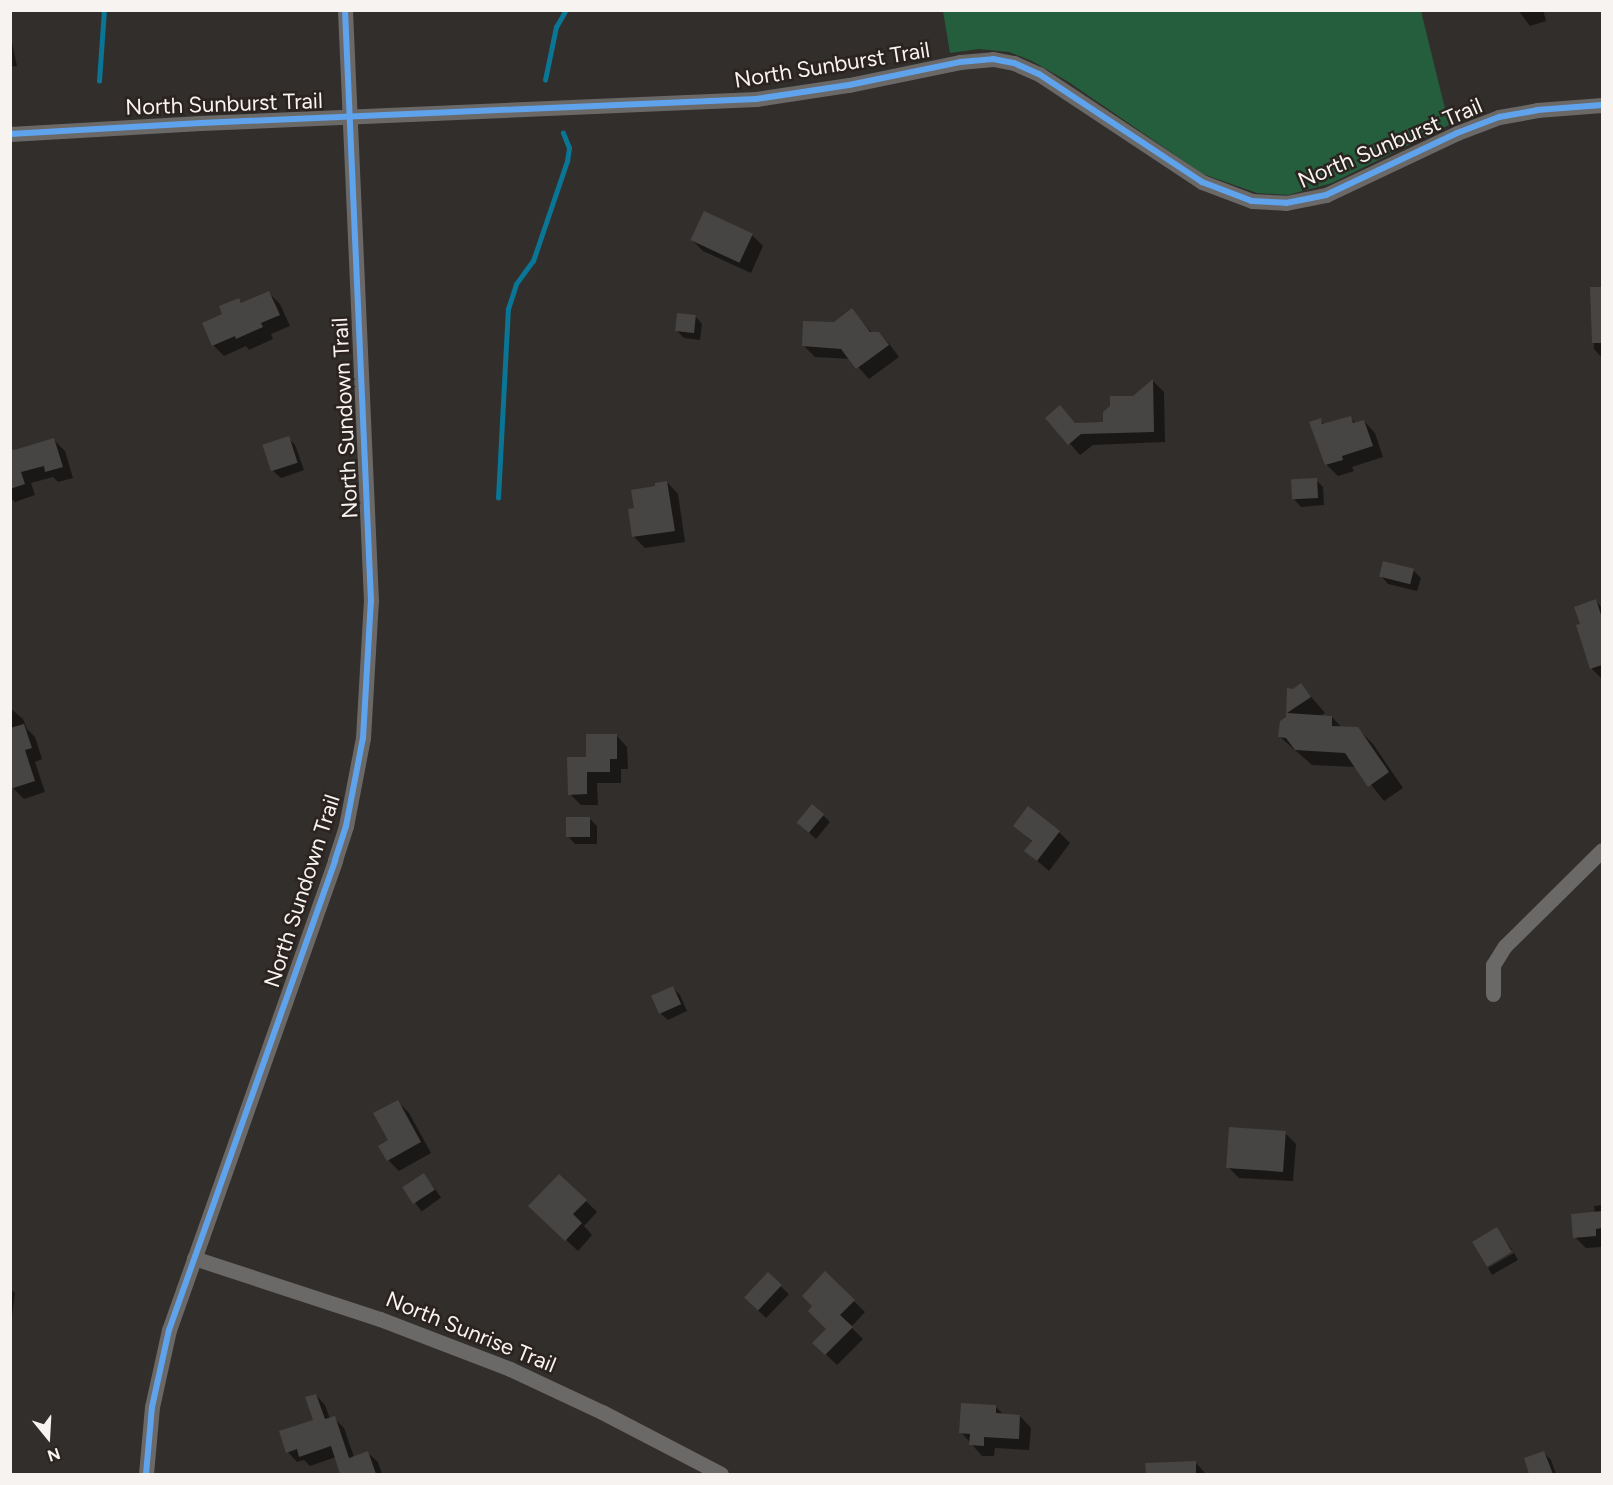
<!DOCTYPE html>
<html>
<head>
<meta charset="utf-8">
<style>
	body { margin:0 }
	#map { position:relative; width:1613px; height:1485px; overflow:hidden; background:#312e2c; font-family:Figtree,sans-serif }
	div>[style] { position:absolute }
	[style*='--x'] { left:calc(var(--x)*1px); top:calc(var(--y)*1px); width:calc(var(--w)*1px); rotate:calc(var(--a)*1deg) }
	.green>* { inset:0; background:#255e3d }
	.shadow>* { inset:0; background:#0007; transform-origin:0 0 }
	.stream>* { height:4.5px; margin:-2.25px; padding:0 2.25px; transform-origin:2.25px; border-radius:2.25px; background:#0a7594 }
	.building>* { inset:0; background:#474544; transform-origin:0 0 }
	.minor>* { height:15px; margin:-7.5px; padding:0 7.5px; transform-origin:7.5px; border-radius:7.5px; background:#6a6968 }
	.cycleway>* { height:6px; margin:-3px; padding:0 3px; transform-origin:3px; border-radius:3px; background:#60a3ed }
	span { translate:-50% -50%; white-space:nowrap; text-align:center; line-height:1.15; -webkit-text-stroke:5px #2a231f; paint-order:stroke }
	.street-label { font-size:22px; color:#f7f3f0 }
	.frame { position:absolute; inset:0; border:12px solid #f7f3f0; pointer-events:none }
	.north { position:absolute; left:18px; top:1407px; width:60px; height:60px; -webkit-text-stroke:4px #2a231f; paint-order:stroke; rotate:162deg; font-size:16px; font-weight:700; line-height:24px; text-align:center; color:#f7f3f0 }
	.north::after { content:''; display:block; margin:auto; width:21px; height:27px; background:#f7f3f0; clip-path:polygon(50% 0,100% 100%,50% 72%,0 100%) }
</style>
</head>
<body>
<div id="map">
	<div class="green">
		<div style="clip-path:polygon(943px 11px,1421px 11px,1449px 125px,1332px 183px,1288px 195px,1257px 193px,1203px 174px,1067px 81px,1032px 61px,1009px 52px,979px 49px,950px 53px)"></div>
	</div>
	<div class="shadow">
		<div style="clip-path:polygon(1518px 10px,1543px 10px,1546px 21px,1530px 26px)"></div>
		<div style="clip-path:polygon(10px 33px,17px 66px,10px 67px)"></div>
		<div style="clip-path:polygon(752px 235px,763px 246px,751px 273px,703px 251px,692px 240px)"></div>
		<div style="clip-path:polygon(1602px 288px,1602px 358px,1594px 349px,1592px 289px)"></div>
		<div style="clip-path:polygon(269px 293px,280px 304px,290px 326px,271px 334px,273px 339px,249px 350px,246px 346px,224px 356px,213px 345px,224px 315px,238px 299px,243px 304px)"></div>
		<div style="clip-path:polygon(852px 310px,872px 333px,879px 333px,890px 345px,899px 357px,869px 379px,851px 359px,815px 357px,804px 346px)"></div>
		<div style="clip-path:polygon(695px 316px,702px 324px,700px 340px,684px 338px,677px 331px)"></div>
		<div style="clip-path:polygon(1153px 381px,1164px 392px,1165px 442px,1093px 445px,1080px 455px,1047px 418px,1060px 407px,1076px 424px,1105px 424px)"></div>
		<div style="clip-path:polygon(1350px 417px,1356px 424px,1364px 421px,1375px 433px,1383px 457px,1352px 467px,1354px 471px,1338px 476px,1326px 464px,1320px 420px,1325px 425px)"></div>
		<div style="clip-path:polygon(288px 438px,295px 445px,304px 470px,281px 478px,273px 471px)"></div>
		<div style="clip-path:polygon(54px 440px,65px 451px,73px 478px,58px 482px,53px 477px,31px 483px,35px 495px,15px 502px,10px 497px,10px 464px)"></div>
		<div style="clip-path:polygon(1316px 480px,1323px 487px,1324px 505px,1301px 507px,1294px 499px)"></div>
		<div style="clip-path:polygon(667px 482px,678px 494px,685px 542px,645px 548px,633px 536px,635px 509px,657px 488px)"></div>
		<div style="clip-path:polygon(1413px 570px,1421px 578px,1417px 591px,1388px 584px,1381px 576px)"></div>
		<div style="clip-path:polygon(1596px 601px,1602px 608px,1602px 679px,1592px 669px,1578px 626px,1582px 625px)"></div>
		<div style="clip-path:polygon(1301px 685px,1325px 713px,1319px 717px,1332px 717px,1342px 728px,1358px 729px,1373px 744px,1403px 788px,1384px 801px,1357px 767px,1312px 765px,1280px 737px,1287px 718px,1288px 690px,1294px 690px)"></div>
		<div style="clip-path:polygon(10px 708px,23px 719px,27px 729px,35px 737px,42px 759px,35px 762px,45px 792px,24px 799px,13px 788px,10px 782px)"></div>
		<div style="clip-path:polygon(616px 735px,627px 747px,628px 769px,621px 769px,621px 783px,597px 783px,598px 805px,581px 805px,570px 794px,588px 758px)"></div>
		<div style="clip-path:polygon(823px 815px,830px 822px,816px 839px,805px 829px)"></div>
		<div style="clip-path:polygon(590px 819px,597px 826px,597px 844px,575px 844px,568px 836px)"></div>
		<div style="clip-path:polygon(1015px 826px,1059px 832px,1070px 843px,1049px 871px,1026px 851px,1032px 842px)"></div>
		<div style="clip-path:polygon(673px 988px,680px 995px,687px 1011px,668px 1020px,660px 1013px)"></div>
		<div style="clip-path:polygon(398px 1102px,409px 1113px,431px 1153px,399px 1171px,388px 1160px)"></div>
		<div style="clip-path:polygon(1285px 1133px,1296px 1144px,1293px 1181px,1239px 1178px,1228px 1167px)"></div>
		<div style="left:424px;top:1174px;width:29px;height:24px;rotate:54deg"></div>
		<div style="clip-path:polygon(586px 1201px,597px 1212px,584px 1226px,592px 1235px,578px 1251px,542px 1217px)"></div>
		<div style="clip-path:polygon(1602px 1205px,1602px 1247px,1586px 1248px,1575px 1237px,1595px 1213px,1594px 1206px)"></div>
		<div style="clip-path:polygon(1497px 1229px,1512px 1250px,1487px 1264px)"></div>
		<div style="left:1514px;top:1253px;width:8px;height:30px;rotate:60deg"></div>
		<div style="clip-path:polygon(825px 1273px,865px 1312px,851px 1327px,863px 1339px,837px 1365px,814px 1343px,827px 1329px,814px 1306px)"></div>
		<div style="left:768px;top:1274px;width:29px;height:33px;rotate:44deg"></div>
		<div style="clip-path:polygon(10px 1289px,15px 1293px,10px 1333px)"></div>
		<div style="clip-path:polygon(316px 1395px,325px 1405px,330px 1419px,334px 1418px,344px 1428px,354px 1457px,368px 1453px,378px 1462px,382px 1474px,342px 1474px,336px 1457px,310px 1466px,304px 1460px,297px 1462px,288px 1452px,315px 1421px)"></div>
		<div style="clip-path:polygon(996px 1407px,1005px 1416px,1020px 1416px,1031px 1428px,1029px 1450px,995px 1448px,994px 1456px,982px 1456px,961px 1432px)"></div>
		<div style="clip-path:polygon(1544px 1453px,1551px 1460px,1556px 1474px,1531px 1474px,1526px 1459px)"></div>
		<div style="clip-path:polygon(1195px 1462px,1206px 1474px,1141px 1474px)"></div>
	</div>
	<div class="stream">
		<div style="--x:545;--y:80;--w:54;--a:-78.3"></div>
		<div style="--x:556;--y:27;--w:20;--a:-60"></div>
		<div style="--x:99;--y:81;--w:71;--a:-86"></div>
		<div style="--x:498;--y:498;--w:189;--a:-87"></div>
		<div style="--x:508;--y:309;--w:26;--a:-72"></div>
		<div style="--x:516;--y:284;--w:29;--a:-54"></div>
		<div style="--x:533;--y:261;--w:106;--a:-71.2"></div>
		<div style="--x:567;--y:161;--w:13;--a:-81"></div>
		<div style="--x:569;--y:148;--w:16;--a:-112"></div>
	</div>
	<div class="building">
		<div style="left:704px;top:211px;width:54px;height:32px;rotate:25deg"></div>
		<div style="clip-path:polygon(1590px 287px,1602px 287px,1602px 343px,1592px 343px)"></div>
		<div style="clip-path:polygon(269px 291px,280px 315px,261px 323px,263px 327px,236px 339px,235px 336px,212px 346px,202px 323px,222px 314px,219px 306px,239px 298px,241px 303px)"></div>
		<div style="clip-path:polygon(852px 308px,870px 332px,879px 332px,889px 345px,856px 369px,841px 349px,802px 346px,803px 321px,834px 322px)"></div>
		<div style="left:677px;top:313px;width:19px;height:18px;rotate:6deg"></div>
		<div style="clip-path:polygon(1153px 379px,1154px 432px,1081px 434px,1068px 445px,1045px 418px,1060px 405px,1075px 423px,1103px 422px,1103px 412px,1110px 406px,1110px 396px,1133px 396px)"></div>
		<div style="clip-path:polygon(1351px 416px,1353px 423px,1364px 420px,1373px 446px,1342px 456px,1343px 460px,1325px 465px,1309px 422px,1321px 418px,1322px 424px)"></div>
		<div style="left:289px;top:436px;width:28px;height:28px;rotate:72deg"></div>
		<div style="clip-path:polygon(54px 438px,63px 467px,45px 472px,44px 466px,21px 472px,25px 484px,10px 489px,10px 448px,14px 450px)"></div>
		<div style="left:1317px;top:478px;width:20px;height:26px;rotate:87deg"></div>
		<div style="clip-path:polygon(667px 481px,675px 531px,632px 537px,628px 509px,634px 508px,631px 490px,655px 486px,655px 483px)"></div>
		<div style="left:1383px;top:561px;width:32px;height:16px;rotate:14deg"></div>
		<div style="clip-path:polygon(1596px 599px,1602px 618px,1602px 665px,1590px 669px,1576px 625px,1580px 624px,1574px 607px)"></div>
		<div style="clip-path:polygon(1301px 683px,1311px 697px,1287px 713px,1332px 716px,1332px 726px,1358px 727px,1389px 772px,1368px 787px,1345px 753px,1295px 750px,1286px 738px,1278px 737px,1280px 721px,1286px 717px,1287px 688px,1293px 689px)"></div>
		<div style="clip-path:polygon(24px 724px,32px 748px,25px 750px,35px 781px,10px 789px,10px 728px)"></div>
		<div style="clip-path:polygon(586px 734px,617px 734px,617px 759px,610px 759px,610px 772px,587px 772px,587px 794px,568px 795px,567px 757px,586px 757px)"></div>
		<div style="left:812px;top:804px;width:16px;height:24px;rotate:40deg"></div>
		<div style="clip-path:polygon(1028px 806px,1060px 831px,1037px 861px,1024px 851px,1032px 841px,1013px 826px)"></div>
		<div style="left:566px;top:817px;width:24px;height:20px"></div>
		<div style="left:673px;top:986px;width:20px;height:24px;rotate:66deg"></div>
		<div style="clip-path:polygon(398px 1100px,421px 1142px,387px 1161px,378px 1146px,388px 1140px,373px 1113px)"></div>
		<div style="left:1229px;top:1127px;width:57px;height:41px;rotate:4deg"></div>
		<div style="left:424px;top:1173px;width:20px;height:26px;rotate:57deg"></div>
		<div style="clip-path:polygon(559px 1174px,587px 1200px,573px 1214px,582px 1223px,565px 1241px,528px 1206px)"></div>
		<div style="clip-path:polygon(1602px 1211px,1602px 1228px,1596px 1229px,1596px 1236px,1573px 1238px,1571px 1214px)"></div>
		<div style="left:1497px;top:1227px;width:29px;height:29px;rotate:59deg"></div>
		<div style="clip-path:polygon(825px 1271px,855px 1300px,840px 1315px,853px 1327px,825px 1355px,812px 1343px,826px 1329px,808px 1311px,812px 1306px,802px 1296px)"></div>
		<div style="left:768px;top:1272px;width:19px;height:35px;rotate:43deg"></div>
		<div style="clip-path:polygon(316px 1394px,325px 1419px,335px 1416px,349px 1458px,368px 1451px,376px 1474px,340px 1474px,331px 1446px,299px 1457px,297px 1449px,286px 1453px,279px 1431px,313px 1420px,305px 1397px)"></div>
		<div style="clip-path:polygon(961px 1403px,996px 1405px,996px 1413px,1020px 1415px,1019px 1439px,984px 1437px,984px 1446px,969px 1445px,970px 1434px,959px 1433px)"></div>
		<div style="clip-path:polygon(1544px 1451px,1553px 1474px,1529px 1474px,1524px 1458px)"></div>
		<div style="clip-path:polygon(1196px 1461px,1196px 1474px,1146px 1474px,1145px 1463px)"></div>
	</div>
	<div class="minor">
		<div style="--x:10;--y:134;--w:191;--a:-3.3"></div>
		<div style="--x:201;--y:123;--w:556;--a:-2.48"></div>
		<div style="--x:756;--y:99;--w:94;--a:-8.6"></div>
		<div style="--x:849;--y:85;--w:113;--a:-11.7"></div>
		<div style="--x:960;--y:62;--w:33;--a:-5"></div>
		<div style="--x:993;--y:59;--w:21;--a:11"></div>
		<div style="--x:1014;--y:63;--w:27;--a:24"></div>
		<div style="--x:1039;--y:74;--w:196;--a:33.5"></div>
		<div style="--x:1202;--y:182;--w:53;--a:20.8"></div>
		<div style="--x:1252;--y:201;--w:34;--a:3"></div>
		<div style="--x:1286;--y:203;--w:41;--a:-11.3"></div>
		<div style="--x:1326;--y:195;--w:145;--a:-25.3"></div>
		<div style="--x:1457;--y:133;--w:45;--a:-20.9"></div>
		<div style="--x:1499;--y:117;--w:39;--a:-10"></div>
		<div style="--x:1537;--y:110;--w:65;--a:-4.4"></div>
		<div style="--x:1493;--y:994;--w:29;--a:-90"></div>
		<div style="--x:1493;--y:965;--w:22;--a:-58"></div>
		<div style="--x:1505;--y:946;--w:136;--a:-44.7"></div>
		<div style="--x:194;--y:1258;--w:196;--a:18.2"></div>
		<div style="--x:380;--y:1319;--w:139;--a:21"></div>
		<div style="--x:510;--y:1369;--w:102;--a:25.1"></div>
		<div style="--x:602;--y:1412;--w:134;--a:27.5"></div>
		<div style="--x:146;--y:1474;--w:67;--a:-84.9"></div>
		<div style="--x:152;--y:1407;--w:79;--a:-77.6"></div>
		<div style="--x:169;--y:1330;--w:498;--a:-70.5"></div>
		<div style="--x:335;--y:860;--w:36;--a:-72"></div>
		<div style="--x:346;--y:826;--w:90;--a:-79.1"></div>
		<div style="--x:363;--y:738;--w:137;--a:-86.7"></div>
		<div style="--x:371;--y:601;--w:592;--a:-92.52"></div>
	</div>
	<div class="cycleway">
		<div style="--x:10;--y:134;--w:191;--a:-3.3"></div>
		<div style="--x:201;--y:123;--w:556;--a:-2.48"></div>
		<div style="--x:756;--y:99;--w:94;--a:-8.6"></div>
		<div style="--x:849;--y:85;--w:113;--a:-11.7"></div>
		<div style="--x:960;--y:62;--w:33;--a:-5"></div>
		<div style="--x:993;--y:59;--w:21;--a:11"></div>
		<div style="--x:1014;--y:63;--w:27;--a:24"></div>
		<div style="--x:1039;--y:74;--w:196;--a:33.5"></div>
		<div style="--x:1202;--y:182;--w:53;--a:20.8"></div>
		<div style="--x:1252;--y:201;--w:34;--a:3"></div>
		<div style="--x:1286;--y:203;--w:41;--a:-11.3"></div>
		<div style="--x:1326;--y:195;--w:145;--a:-25.3"></div>
		<div style="--x:1457;--y:133;--w:45;--a:-20.9"></div>
		<div style="--x:1499;--y:117;--w:39;--a:-10"></div>
		<div style="--x:1537;--y:110;--w:65;--a:-4.4"></div>
		<div style="--x:146;--y:1474;--w:67;--a:-84.9"></div>
		<div style="--x:152;--y:1407;--w:79;--a:-77.6"></div>
		<div style="--x:169;--y:1330;--w:498;--a:-70.5"></div>
		<div style="--x:335;--y:860;--w:36;--a:-72"></div>
		<div style="--x:346;--y:826;--w:90;--a:-79.1"></div>
		<div style="--x:363;--y:738;--w:137;--a:-86.7"></div>
		<div style="--x:371;--y:601;--w:592;--a:-92.52"></div>
	</div>
	<div class="street-label">
		<span style="left:832px;top:65px;rotate:-9deg">North Sunburst Trail</span>
		<span style="left:224px;top:104px;rotate:-2deg">North Sunburst Trail</span>
		<span style="left:1390px;top:143px;rotate:-23deg">North Sunburst Trail</span>
		<span style="left:345px;top:418px;rotate:-93deg">North Sundown Trail</span>
		<span style="left:302px;top:891px;rotate:-72deg">North Sundown Trail</span>
		<span style="left:471px;top:1332px;rotate:22deg">North Sunrise Trail</span>
	</div>
	<div class="frame"></div>
	<div class="north">N</div>
</div>
</body>
</html>
